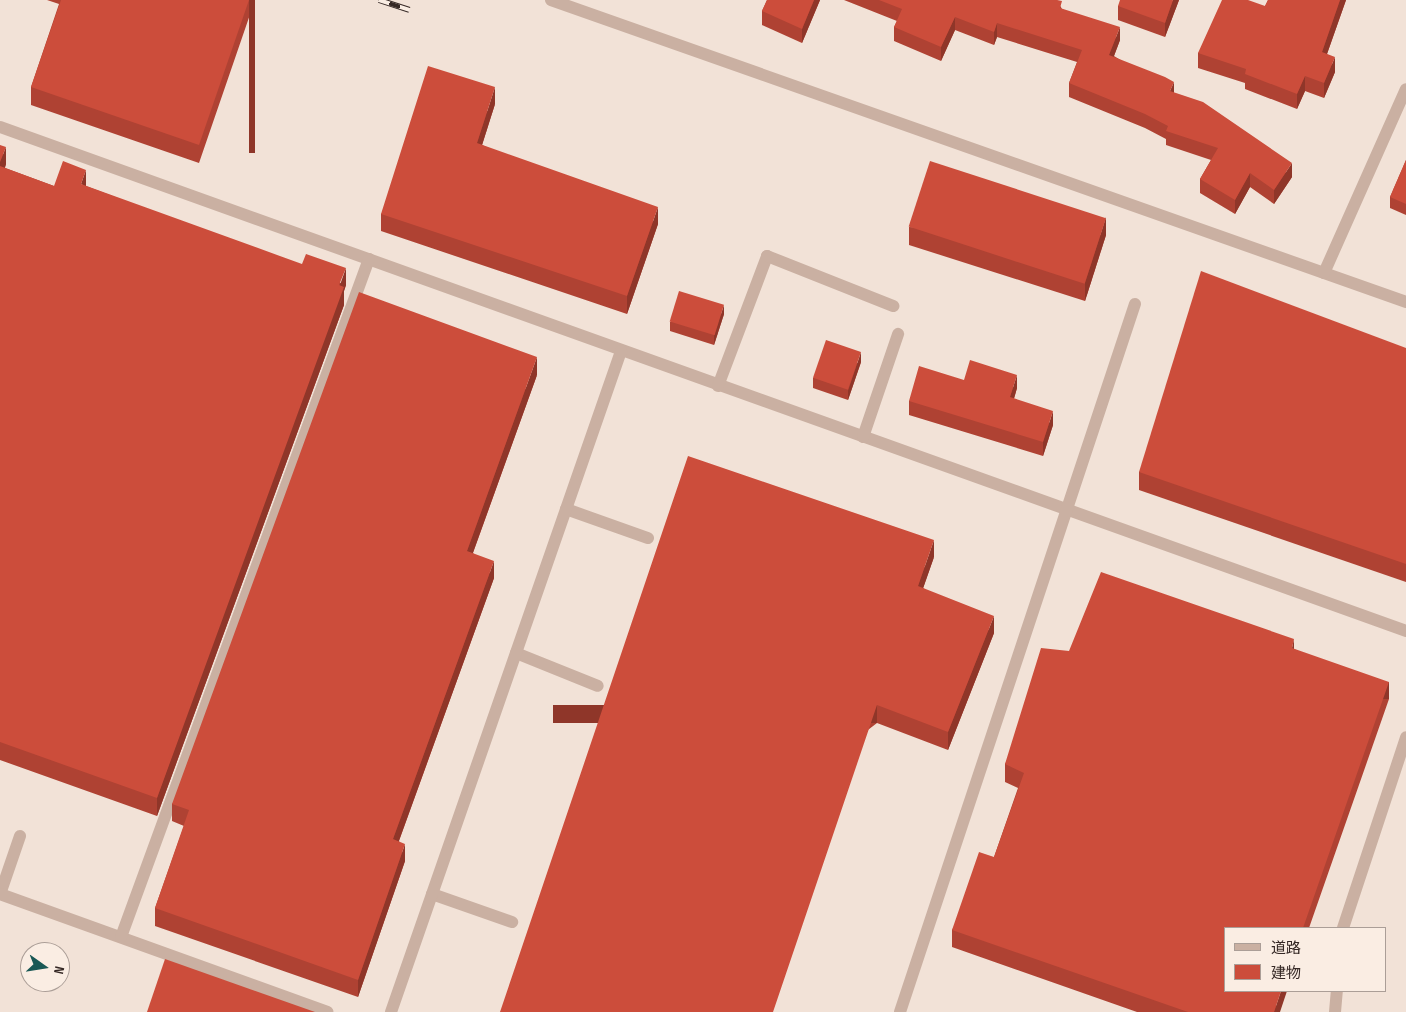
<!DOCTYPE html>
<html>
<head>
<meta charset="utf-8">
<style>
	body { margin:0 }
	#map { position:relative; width:1406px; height:1012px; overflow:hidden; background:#f2e2d7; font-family:"Sofia Sans Condensed","Noto Sans JP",sans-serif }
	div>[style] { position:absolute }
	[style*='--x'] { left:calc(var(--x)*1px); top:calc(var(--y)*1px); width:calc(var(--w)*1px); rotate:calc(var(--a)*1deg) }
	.service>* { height:12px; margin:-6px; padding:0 6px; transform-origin:6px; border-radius:6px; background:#cab0a2 }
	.minor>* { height:12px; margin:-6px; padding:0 6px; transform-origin:6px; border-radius:6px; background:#cab0a2 }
	.rail>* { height:5.5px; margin-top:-2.75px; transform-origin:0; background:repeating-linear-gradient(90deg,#faede3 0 11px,#352825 0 22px); box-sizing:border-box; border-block:1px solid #352825 }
	.wall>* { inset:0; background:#af4233 }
	.shaded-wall>* { inset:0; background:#8f3629; transform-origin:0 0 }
	.building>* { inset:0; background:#cc4d3b; transform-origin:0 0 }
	span { translate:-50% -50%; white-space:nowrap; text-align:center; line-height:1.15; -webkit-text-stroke:4px #faede3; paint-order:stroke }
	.legend { position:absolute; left:1224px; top:927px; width:162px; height:65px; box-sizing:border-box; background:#faede3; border:1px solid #ab9e97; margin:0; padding:6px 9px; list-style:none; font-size:15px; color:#352825 }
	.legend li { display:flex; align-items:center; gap:10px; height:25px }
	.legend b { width:25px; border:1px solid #ab9e97 }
	.north { position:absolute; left:20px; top:942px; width:50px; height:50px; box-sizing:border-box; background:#faede3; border:1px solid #ab9e97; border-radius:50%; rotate:103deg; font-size:14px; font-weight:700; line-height:20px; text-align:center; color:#352825 }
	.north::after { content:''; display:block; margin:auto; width:18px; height:22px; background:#195855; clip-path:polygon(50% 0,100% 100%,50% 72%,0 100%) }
</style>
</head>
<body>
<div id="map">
	<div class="service">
		<div style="--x:0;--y:127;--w:1494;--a:19.72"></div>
		<div style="--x:718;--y:386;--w:139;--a:-69.3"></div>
		<div style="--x:767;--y:256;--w:136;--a:21.6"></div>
		<div style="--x:863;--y:437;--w:109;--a:-71.2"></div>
		<div style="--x:566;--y:509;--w:87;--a:19.5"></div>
		<div style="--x:516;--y:653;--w:88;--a:21.9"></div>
		<div style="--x:20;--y:836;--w:61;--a:109"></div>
		<div style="--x:0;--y:894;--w:348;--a:19.8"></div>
		<div style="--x:432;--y:894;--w:85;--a:19.3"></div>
		<div style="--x:1343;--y:928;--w:201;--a:-71.7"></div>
		<div style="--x:121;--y:937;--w:722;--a:-69.91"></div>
		<div style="--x:391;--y:1012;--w:700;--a:-70.81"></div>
		<div style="--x:900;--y:1012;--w:746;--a:-71.64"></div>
		<div style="--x:1335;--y:1012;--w:21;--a:-85"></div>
	</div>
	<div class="minor">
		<div style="--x:551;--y:0;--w:907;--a:19.45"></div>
		<div style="--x:1324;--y:273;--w:201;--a:-66"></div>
	</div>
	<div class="rail">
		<div style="--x:379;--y:0;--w:32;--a:18"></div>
	</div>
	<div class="wall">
		<div style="clip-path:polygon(47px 0,255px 0,199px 163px,31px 105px,31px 87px,59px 4px)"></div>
		<div style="clip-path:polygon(767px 0,820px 0,802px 43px,762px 25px,762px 11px)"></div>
		<div style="clip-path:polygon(844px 0,1057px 0,1062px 9px,1120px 40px,1114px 56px,1174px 93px,1292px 177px,1274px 204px,1250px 187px,1235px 214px,1200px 193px,1200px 179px,1211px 160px,1166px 145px,1166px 139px,1145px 128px,1069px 97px,1069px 83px,1077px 62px,997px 37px,994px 45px,955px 30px,941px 61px,894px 41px,894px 27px,897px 21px)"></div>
		<div style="clip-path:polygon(1179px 0,1165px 37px,1118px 20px,1118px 6px)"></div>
		<div style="clip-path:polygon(1268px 0,1346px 0,1327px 54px,1335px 72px,1324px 98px,1305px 91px,1297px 109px,1245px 89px,1245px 83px,1198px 68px,1198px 53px,1265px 6px)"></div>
		<div style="clip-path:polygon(495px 104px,482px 145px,658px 224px,627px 314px,381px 231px,381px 214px)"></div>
		<div style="clip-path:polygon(0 145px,6px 164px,5px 168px,54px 186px,86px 186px,346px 285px,344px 291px,344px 305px,157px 816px,0 760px)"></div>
		<div style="clip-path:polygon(1406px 160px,1406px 215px,1390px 208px,1390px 197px)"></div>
		<div style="clip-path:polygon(909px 227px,1106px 235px,1085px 301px,909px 245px)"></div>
		<div style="clip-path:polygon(724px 314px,714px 345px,670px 331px,670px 322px)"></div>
		<div style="clip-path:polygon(1406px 348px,1406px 582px,1139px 490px,1139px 472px)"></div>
		<div style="clip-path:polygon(861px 362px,848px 400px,813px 388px,813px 378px)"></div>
		<div style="clip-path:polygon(537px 375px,473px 553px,494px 578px,399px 841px,405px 861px,358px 997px,155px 926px,155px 908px,184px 826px,172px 821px,172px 804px)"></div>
		<div style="clip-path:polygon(964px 380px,1017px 388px,1014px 399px,1053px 425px,1043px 456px,909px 415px,909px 401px)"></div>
		<div style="clip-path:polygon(934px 557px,923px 588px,994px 633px,948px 750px,877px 723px,500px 1012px)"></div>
		<div style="clip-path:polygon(1294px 649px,1389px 699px,1309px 928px,1225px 928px,1280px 1012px,1137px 1012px,952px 947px,952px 930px,994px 857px,1018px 788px,1005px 782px,1005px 764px,1069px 651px)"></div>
	</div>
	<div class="shaded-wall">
		<div style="left:249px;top:0;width:6px;height:153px"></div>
		<div style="clip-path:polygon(814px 0,820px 0,802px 43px,802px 29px)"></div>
		<div style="clip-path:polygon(1173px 0,1179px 0,1165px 37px,1165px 23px)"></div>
		<div style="clip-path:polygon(1340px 0,1346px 0,1322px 68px,1322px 52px)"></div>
		<div style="clip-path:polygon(955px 17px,955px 30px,941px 61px,941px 47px)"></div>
		<div style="clip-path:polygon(997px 23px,997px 37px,994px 45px,994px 32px)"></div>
		<div style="clip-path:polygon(1120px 27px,1120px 40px,1109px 69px,1109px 55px)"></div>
		<div style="clip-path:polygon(1335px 57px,1335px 72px,1324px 98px,1324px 83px)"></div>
		<div style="clip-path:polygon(1305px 76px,1305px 91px,1297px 109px,1297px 94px)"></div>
		<div style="clip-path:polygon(1174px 82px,1174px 96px,1170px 91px)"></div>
		<div style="clip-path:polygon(495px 87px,495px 104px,477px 161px,477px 143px)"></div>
		<div style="clip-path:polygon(6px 147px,6px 164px,0 180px,0 162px)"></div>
		<div style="clip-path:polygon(1292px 163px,1292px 177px,1274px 204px,1274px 190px)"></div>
		<div style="clip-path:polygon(86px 170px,86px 187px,81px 184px)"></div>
		<div style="clip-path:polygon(1250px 173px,1250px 187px,1235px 214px,1235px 200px)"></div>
		<div style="clip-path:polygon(658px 207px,658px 224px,627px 314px,627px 296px)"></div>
		<div style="clip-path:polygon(1106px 217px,1106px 235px,1085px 301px,1085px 283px)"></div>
		<div style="clip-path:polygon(346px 268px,346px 285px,344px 291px,344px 305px,157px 816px,157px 798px)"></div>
		<div style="clip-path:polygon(724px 305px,724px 314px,714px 345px,714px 335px)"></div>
		<div style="clip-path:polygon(861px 352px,861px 362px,848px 400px,848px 391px)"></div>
		<div style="clip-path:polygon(537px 357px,537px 375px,467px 569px,467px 551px)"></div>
		<div style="clip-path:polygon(1017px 375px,1017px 388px,1010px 411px,1010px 397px)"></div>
		<div style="clip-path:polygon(1053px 411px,1053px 425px,1043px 456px,1043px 442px)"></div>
		<div style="clip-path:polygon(934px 540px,934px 557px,918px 603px,918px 586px)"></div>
		<div style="clip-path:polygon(494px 561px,494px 578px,393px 857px,393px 839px)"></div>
		<div style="clip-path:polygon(994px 616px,994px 633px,948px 750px,948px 732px)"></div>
		<div style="clip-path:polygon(1294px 639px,1294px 657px,1292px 648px)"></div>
		<div style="left:1389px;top:682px;width:17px;height:261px;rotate:90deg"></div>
		<div style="left:877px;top:705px;width:18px;height:324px;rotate:90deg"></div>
		<div style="clip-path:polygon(405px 844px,405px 861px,358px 997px,358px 980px)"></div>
		<div style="clip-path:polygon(1281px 991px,1287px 991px,1280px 1012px,1274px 1012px)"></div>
	</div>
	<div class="building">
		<div style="clip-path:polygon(61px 0,249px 0,199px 145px,31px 87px)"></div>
		<div style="clip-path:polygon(767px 0,814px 0,802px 29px,762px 11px)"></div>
		<div style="clip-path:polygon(879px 0,1057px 0,1062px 1px,1060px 8px,1120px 27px,1109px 55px,1165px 77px,1174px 82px,1170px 91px,1203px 102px,1292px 163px,1274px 190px,1250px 173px,1235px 200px,1200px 179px,1218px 148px,1166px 131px,1168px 126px,1145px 114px,1069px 83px,1082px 50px,997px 23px,994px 32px,955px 17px,941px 47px,894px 27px,902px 9px)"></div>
		<div style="clip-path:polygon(1120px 0,1173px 0,1165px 23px,1118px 6px)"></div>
		<div style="clip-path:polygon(1222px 0,1248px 0,1265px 6px,1268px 0,1340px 0,1322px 52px,1335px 57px,1324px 83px,1305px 76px,1297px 94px,1245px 74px,1246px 69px,1198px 53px)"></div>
		<div style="clip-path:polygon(428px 66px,495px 87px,477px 143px,658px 207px,627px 296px,381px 214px)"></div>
		<div style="clip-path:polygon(0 145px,6px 147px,0 162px)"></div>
		<div style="clip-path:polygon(1406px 160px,1406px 204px,1390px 197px)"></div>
		<div style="clip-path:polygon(63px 161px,86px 170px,81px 184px,302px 264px,306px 254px,346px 268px,339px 285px,344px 287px,157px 798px,0 742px,0 166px,54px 186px)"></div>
		<div style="left:930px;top:161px;width:185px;height:69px;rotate:18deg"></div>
		<div style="clip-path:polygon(1201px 271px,1406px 348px,1406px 564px,1139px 472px)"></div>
		<div style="left:679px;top:291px;width:47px;height:32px;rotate:17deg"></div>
		<div style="clip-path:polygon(359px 292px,537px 357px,467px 551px,494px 561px,393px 839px,405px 844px,358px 980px,155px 908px,189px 810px,172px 804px)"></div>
		<div style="left:826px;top:340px;width:37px;height:40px;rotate:19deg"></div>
		<div style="clip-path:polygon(970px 360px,1017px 375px,1010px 397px,1053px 411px,1043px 442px,909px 401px,919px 366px,964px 380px)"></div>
		<div style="clip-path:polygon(688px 456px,934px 540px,918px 586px,994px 616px,948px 732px,877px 705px,773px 1012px,500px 1012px)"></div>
		<div style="clip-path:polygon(1101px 572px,1294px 639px,1292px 648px,1389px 682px,1303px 928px,1225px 928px,1225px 991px,1281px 991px,1274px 1012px,1188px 1012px,952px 930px,979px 852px,994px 857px,1024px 773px,1005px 764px,1041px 648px,1069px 651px)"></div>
		<div style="clip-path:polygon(165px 959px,315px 1012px,147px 1012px)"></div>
	</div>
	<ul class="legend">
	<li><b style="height:6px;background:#cab0a2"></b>道路</li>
	<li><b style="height:14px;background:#cc4d3b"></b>建物</li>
	</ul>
	<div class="north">N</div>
</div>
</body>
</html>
